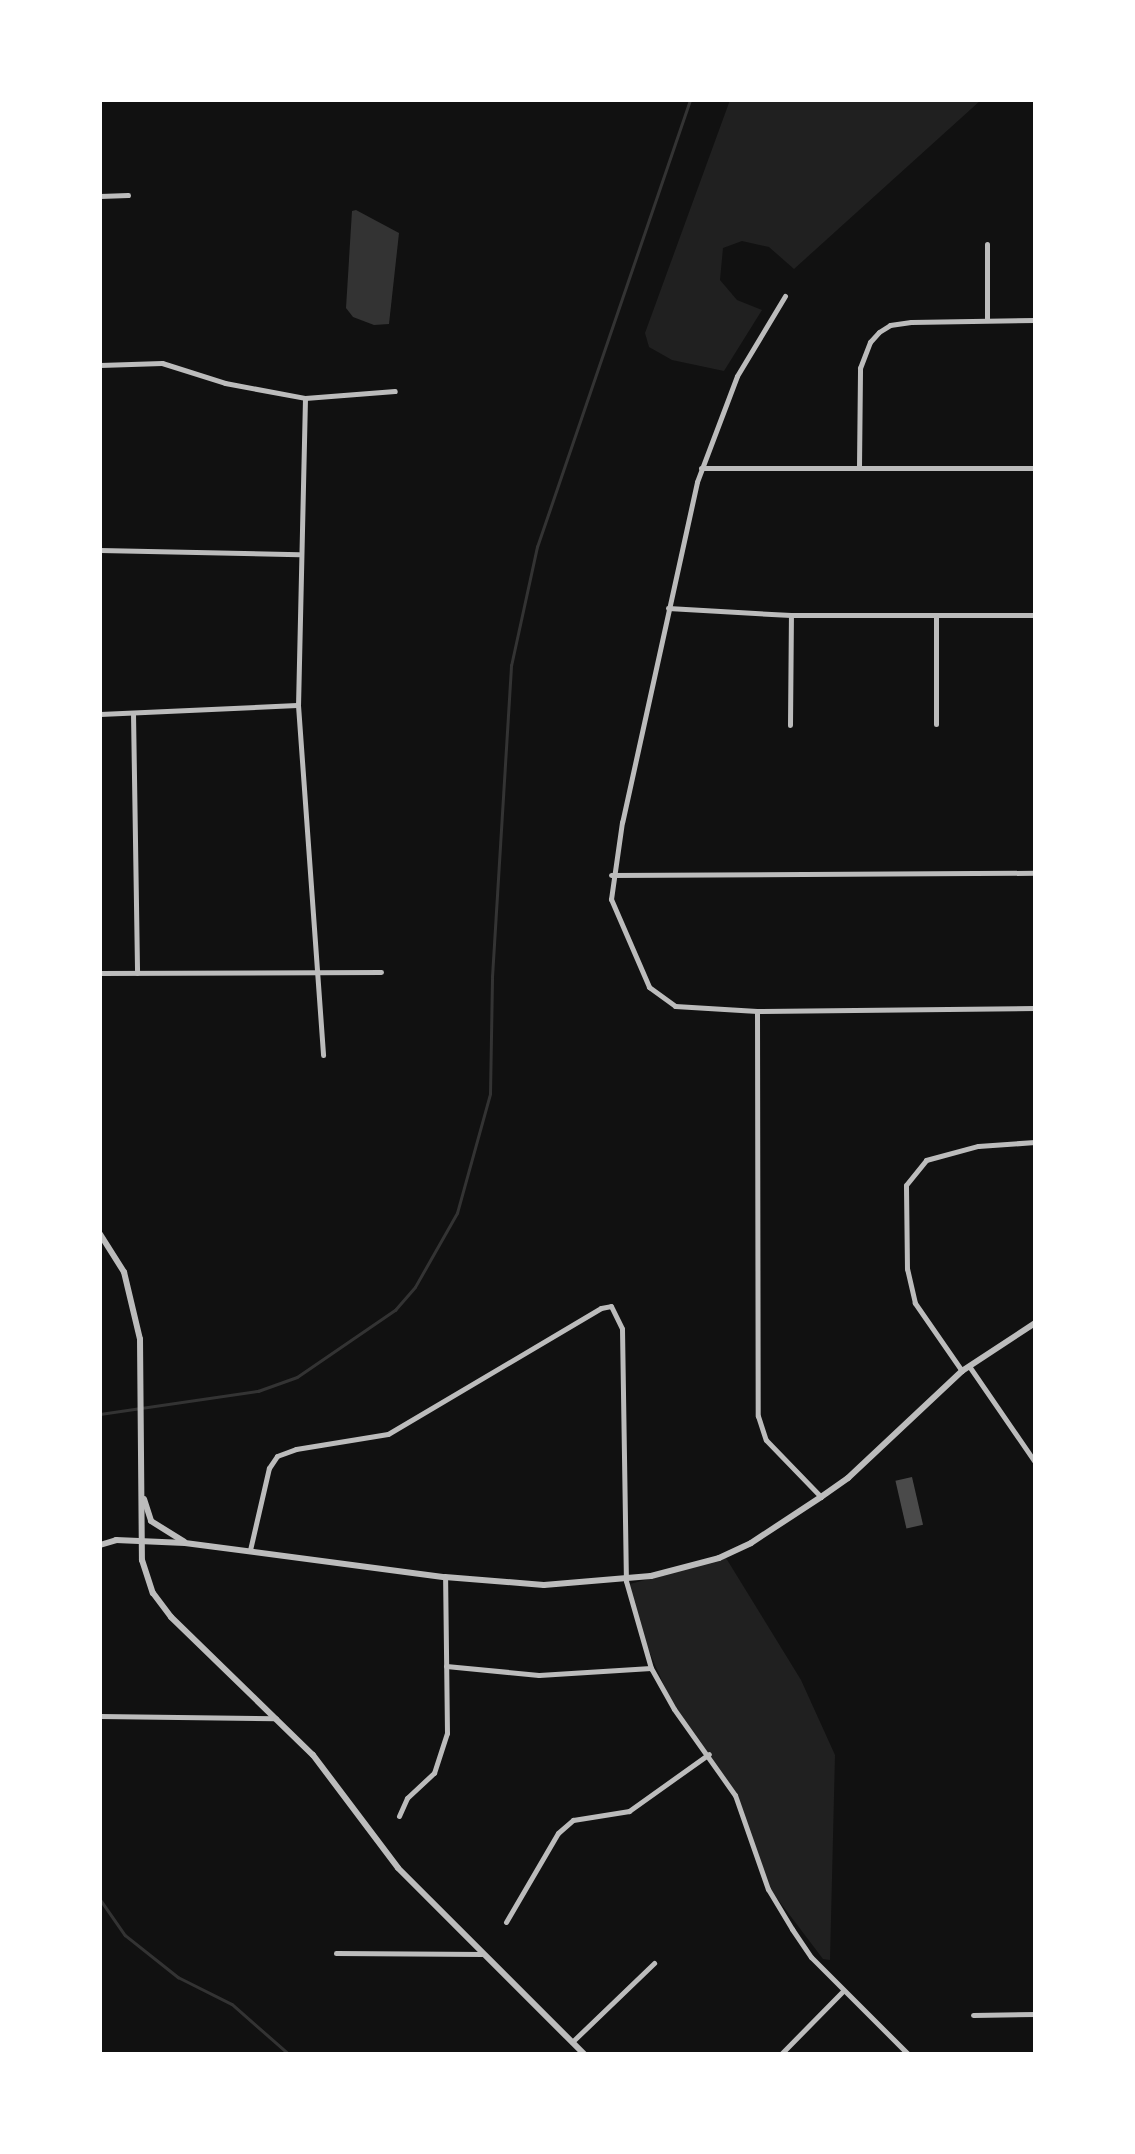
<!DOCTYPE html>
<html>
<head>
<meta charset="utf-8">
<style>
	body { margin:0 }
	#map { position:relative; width:1135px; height:2154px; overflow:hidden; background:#111; font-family:Montserrat,sans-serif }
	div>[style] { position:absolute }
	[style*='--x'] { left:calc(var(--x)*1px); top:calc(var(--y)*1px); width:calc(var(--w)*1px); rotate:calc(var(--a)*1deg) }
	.green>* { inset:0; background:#202020 }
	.water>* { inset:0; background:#333 }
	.stream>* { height:2.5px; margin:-1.25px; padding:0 1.25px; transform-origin:1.25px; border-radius:1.25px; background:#333 }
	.building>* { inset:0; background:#4a4a4a; transform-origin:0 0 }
	.minor>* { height:5px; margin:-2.5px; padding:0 2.5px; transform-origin:2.5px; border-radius:2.5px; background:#bcbcbc }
	.tertiary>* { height:6px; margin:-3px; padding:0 3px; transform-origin:3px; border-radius:3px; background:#bcbcbc }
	span { translate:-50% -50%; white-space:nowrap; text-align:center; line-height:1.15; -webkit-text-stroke:8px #fff; paint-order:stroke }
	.frame { position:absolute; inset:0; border:102px solid #fff; pointer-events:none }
</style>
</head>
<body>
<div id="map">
	<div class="green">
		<div style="clip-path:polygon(730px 100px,981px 100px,794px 269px,769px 247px,742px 241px,723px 248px,720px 280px,737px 300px,762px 310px,724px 371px,672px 360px,649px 347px,645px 333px)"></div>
		<div style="clip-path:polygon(726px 1558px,801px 1680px,835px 1755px,830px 1960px,823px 1959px,770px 1889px,737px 1794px,670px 1699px,639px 1628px,630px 1584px)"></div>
	</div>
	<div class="water">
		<div style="clip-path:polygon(356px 210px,399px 233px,389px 324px,374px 325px,353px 317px,346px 308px,352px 211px)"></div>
	</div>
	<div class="stream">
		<div style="--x:100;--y:1414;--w:160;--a:-8.3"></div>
		<div style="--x:258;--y:1391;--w:41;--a:-19.7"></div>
		<div style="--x:297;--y:1377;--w:119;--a:-34.4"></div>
		<div style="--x:395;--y:1310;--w:30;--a:-49"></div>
		<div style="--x:415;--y:1287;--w:85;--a:-60.4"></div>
		<div style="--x:457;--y:1213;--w:123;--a:-74.5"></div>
		<div style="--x:490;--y:1094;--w:117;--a:-89"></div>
		<div style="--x:492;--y:977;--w:312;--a:-86.5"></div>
		<div style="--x:511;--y:666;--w:122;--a:-77.7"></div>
		<div style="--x:537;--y:547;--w:472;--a:-71.1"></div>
		<div style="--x:100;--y:1899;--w:44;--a:55.2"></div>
		<div style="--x:125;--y:1935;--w:68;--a:38.4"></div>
		<div style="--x:178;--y:1977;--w:60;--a:26.6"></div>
		<div style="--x:232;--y:2004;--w:76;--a:41.3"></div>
	</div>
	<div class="building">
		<div style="left:912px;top:1477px;width:49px;height:17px;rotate:77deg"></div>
	</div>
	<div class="minor">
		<div style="--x:100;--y:196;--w:28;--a:-2"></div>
		<div style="--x:987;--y:244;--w:76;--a:90"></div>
		<div style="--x:785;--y:296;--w:93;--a:121"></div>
		<div style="--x:737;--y:376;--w:113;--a:110.7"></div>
		<div style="--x:697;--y:482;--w:348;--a:102.4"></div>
		<div style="--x:622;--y:822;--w:78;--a:98.1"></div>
		<div style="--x:611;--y:899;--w:96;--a:66.6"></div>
		<div style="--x:649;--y:987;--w:32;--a:36"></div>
		<div style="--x:675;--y:1006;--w:82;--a:3.5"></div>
		<div style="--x:757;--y:1011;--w:278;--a:-0.6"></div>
		<div style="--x:100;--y:365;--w:62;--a:-1.8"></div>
		<div style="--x:162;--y:363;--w:66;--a:17.6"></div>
		<div style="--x:225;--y:383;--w:81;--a:10.6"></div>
		<div style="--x:305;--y:398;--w:90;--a:-4.4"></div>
		<div style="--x:305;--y:398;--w:307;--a:91.3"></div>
		<div style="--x:298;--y:705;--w:351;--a:85.9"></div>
		<div style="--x:859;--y:467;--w:99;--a:-89.4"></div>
		<div style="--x:860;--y:368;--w:28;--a:-69"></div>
		<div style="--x:870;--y:342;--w:13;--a:-48"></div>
		<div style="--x:879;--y:332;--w:13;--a:-32"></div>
		<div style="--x:890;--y:325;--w:21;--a:-8"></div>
		<div style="--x:911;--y:322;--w:124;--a:-0.9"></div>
		<div style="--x:701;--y:468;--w:334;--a:0"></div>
		<div style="--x:100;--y:550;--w:199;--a:1.2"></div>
		<div style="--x:668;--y:608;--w:123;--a:3.3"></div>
		<div style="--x:791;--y:615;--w:244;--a:0"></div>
		<div style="--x:133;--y:713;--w:260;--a:89.1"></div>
		<div style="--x:100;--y:714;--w:197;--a:-2.6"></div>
		<div style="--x:936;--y:724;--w:107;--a:-90"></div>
		<div style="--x:790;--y:725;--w:110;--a:-89.5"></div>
		<div style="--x:611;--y:875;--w:424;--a:-0.3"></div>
		<div style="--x:100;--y:973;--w:281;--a:-0.2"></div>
		<div style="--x:757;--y:1011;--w:405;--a:89.9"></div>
		<div style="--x:758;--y:1416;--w:25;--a:72"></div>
		<div style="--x:766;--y:1440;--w:79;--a:46"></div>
		<div style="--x:969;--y:1366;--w:116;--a:55.5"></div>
		<div style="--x:962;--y:1371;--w:83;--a:-124.7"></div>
		<div style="--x:915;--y:1303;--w:35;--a:-103"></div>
		<div style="--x:907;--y:1269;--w:84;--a:-90.7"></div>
		<div style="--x:906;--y:1185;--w:32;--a:-51"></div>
		<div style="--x:926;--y:1160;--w:54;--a:-15.1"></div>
		<div style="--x:978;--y:1146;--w:57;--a:-4"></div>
		<div style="--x:250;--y:1550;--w:84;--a:-77"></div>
		<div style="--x:269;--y:1468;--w:14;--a:-56"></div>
		<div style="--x:277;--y:1456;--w:20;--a:-20"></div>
		<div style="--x:296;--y:1449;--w:93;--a:-9.3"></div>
		<div style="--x:388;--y:1434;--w:247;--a:-30.6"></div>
		<div style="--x:601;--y:1308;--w:10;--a:-11"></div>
		<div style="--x:611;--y:1306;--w:25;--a:64"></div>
		<div style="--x:622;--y:1329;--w:252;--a:89.1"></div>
		<div style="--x:626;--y:1581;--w:91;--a:74"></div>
		<div style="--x:651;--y:1668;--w:47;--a:60.7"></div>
		<div style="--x:674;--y:1709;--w:105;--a:54.7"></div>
		<div style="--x:735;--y:1795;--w:100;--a:70.7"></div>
		<div style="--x:768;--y:1889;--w:47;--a:59"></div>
		<div style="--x:792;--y:1929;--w:34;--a:56"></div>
		<div style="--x:811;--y:1957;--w:137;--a:45"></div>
		<div style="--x:446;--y:1666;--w:93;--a:5.5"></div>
		<div style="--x:539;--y:1675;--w:112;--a:-3.6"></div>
		<div style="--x:100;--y:1716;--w:176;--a:0.7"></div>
		<div style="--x:399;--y:1816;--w:20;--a:-66"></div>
		<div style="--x:407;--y:1798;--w:37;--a:-43"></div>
		<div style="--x:434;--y:1773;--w:42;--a:-72"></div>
		<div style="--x:447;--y:1733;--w:156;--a:-90.7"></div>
		<div style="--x:506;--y:1922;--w:103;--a:-59.7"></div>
		<div style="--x:558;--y:1833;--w:20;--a:-41"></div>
		<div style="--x:573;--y:1820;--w:57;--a:-9.1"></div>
		<div style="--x:629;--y:1811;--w:98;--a:-35.5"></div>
		<div style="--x:336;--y:1953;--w:147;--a:0.4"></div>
		<div style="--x:973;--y:2015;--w:62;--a:-0.9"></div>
		<div style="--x:572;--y:2042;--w:114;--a:-43.9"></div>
		<div style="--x:781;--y:2054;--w:88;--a:-45.5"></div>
	</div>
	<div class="tertiary">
		<div style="--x:100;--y:1234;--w:45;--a:57.7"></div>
		<div style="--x:124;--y:1272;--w:69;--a:76.6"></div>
		<div style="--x:140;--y:1339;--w:221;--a:89.5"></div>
		<div style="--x:142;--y:1560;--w:35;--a:72"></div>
		<div style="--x:153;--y:1593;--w:30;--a:53"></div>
		<div style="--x:171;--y:1617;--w:198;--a:44.2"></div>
		<div style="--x:313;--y:1755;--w:141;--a:53"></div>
		<div style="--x:398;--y:1868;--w:263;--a:45"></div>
		<div style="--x:144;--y:1499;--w:23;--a:72"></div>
		<div style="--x:151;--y:1521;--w:39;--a:32"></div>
		<div style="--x:100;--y:1545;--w:17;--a:-17"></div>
		<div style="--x:116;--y:1540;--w:69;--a:2.5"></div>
		<div style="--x:185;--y:1543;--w:262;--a:7.5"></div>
		<div style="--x:445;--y:1577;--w:99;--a:4.6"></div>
		<div style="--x:544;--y:1585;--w:107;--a:-4.8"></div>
		<div style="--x:651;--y:1576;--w:70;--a:-14.8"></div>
		<div style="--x:719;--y:1558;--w:35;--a:-25"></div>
		<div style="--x:751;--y:1543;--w:84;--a:-33.3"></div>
		<div style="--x:821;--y:1497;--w:33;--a:-35"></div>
		<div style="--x:848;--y:1478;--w:156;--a:-43.2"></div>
		<div style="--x:962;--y:1371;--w:87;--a:-33.3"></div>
	</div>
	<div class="frame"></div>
</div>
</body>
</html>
